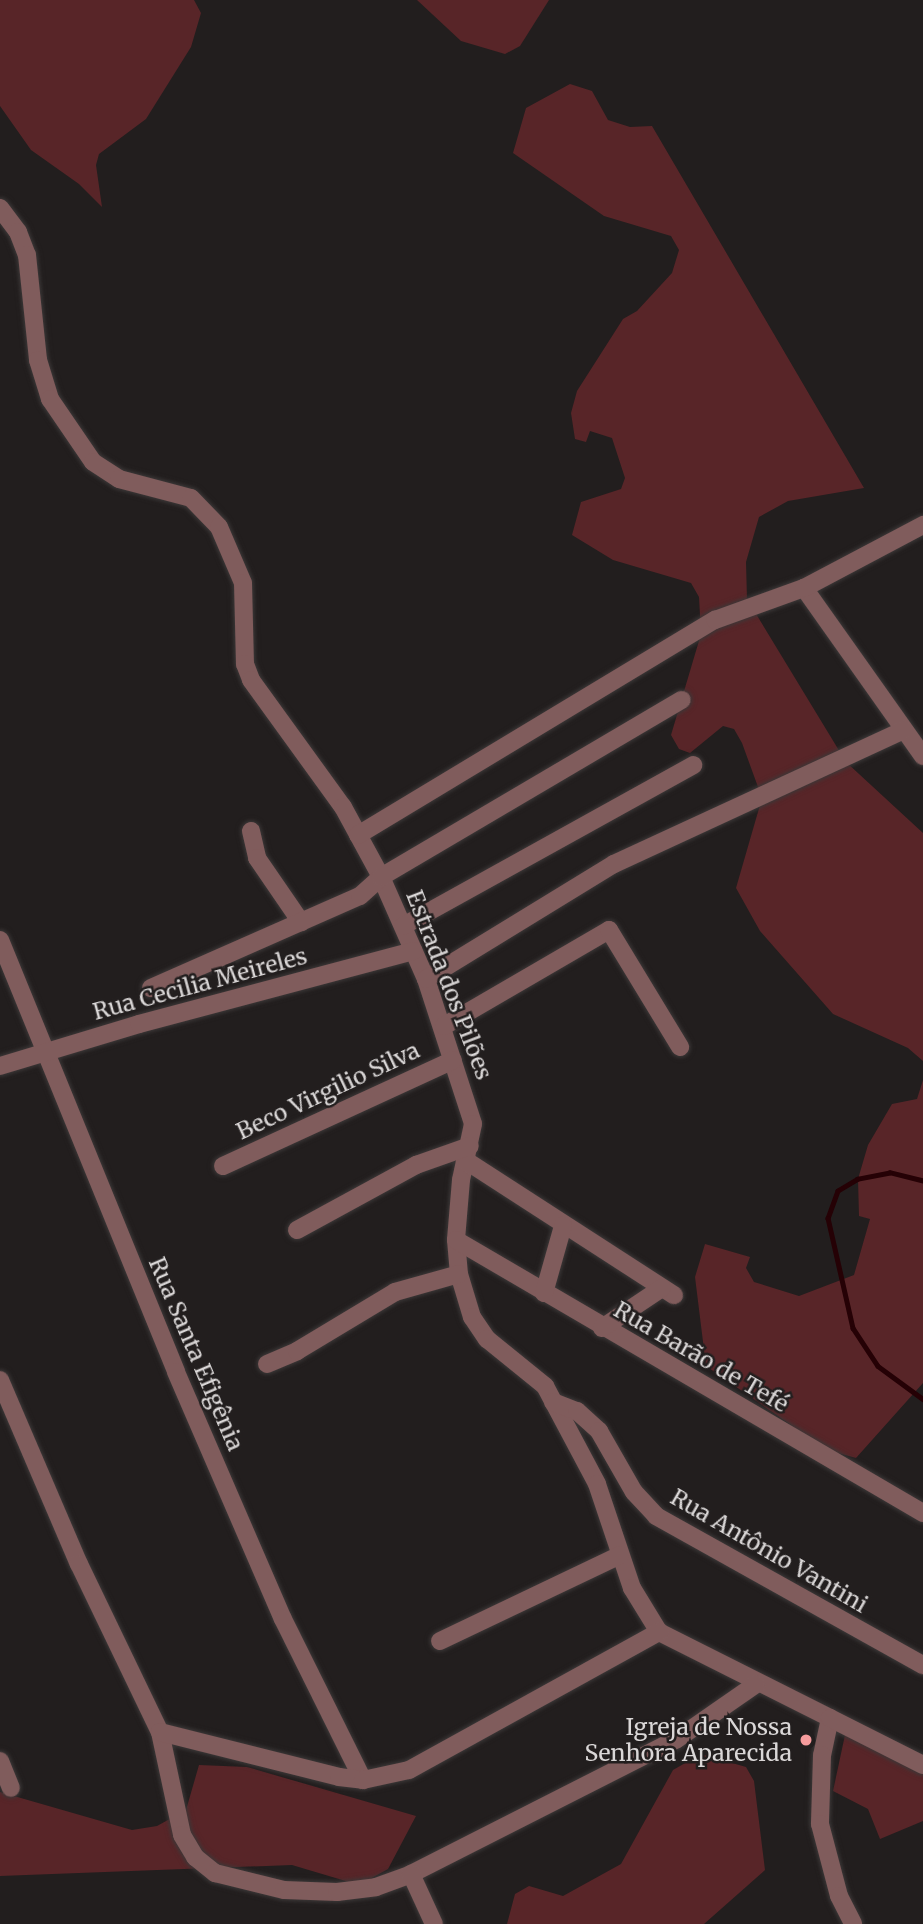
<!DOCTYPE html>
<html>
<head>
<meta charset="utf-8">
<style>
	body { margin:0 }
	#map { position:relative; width:923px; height:1924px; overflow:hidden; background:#221e1e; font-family:Merriweather,serif }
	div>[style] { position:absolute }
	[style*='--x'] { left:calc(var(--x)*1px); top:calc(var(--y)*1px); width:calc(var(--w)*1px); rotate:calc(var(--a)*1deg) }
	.green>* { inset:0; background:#582528 }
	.stream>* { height:4.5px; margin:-2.25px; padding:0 2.25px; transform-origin:2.25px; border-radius:2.25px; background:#250105 }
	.roads { filter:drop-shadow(0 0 2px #3c3838) drop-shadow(0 0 2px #3c3838) }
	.minor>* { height:18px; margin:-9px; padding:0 9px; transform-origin:9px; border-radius:9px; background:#805c5c }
	.dots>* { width:19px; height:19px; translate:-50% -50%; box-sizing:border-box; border:4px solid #221e1e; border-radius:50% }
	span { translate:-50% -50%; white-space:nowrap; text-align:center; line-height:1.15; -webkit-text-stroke:5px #221e1e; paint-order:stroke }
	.street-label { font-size:23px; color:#dad7d7 }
	.poi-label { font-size:23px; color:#dad7d7 }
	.right { translate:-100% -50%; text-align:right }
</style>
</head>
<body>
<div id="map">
	<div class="green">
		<div style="clip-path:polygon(0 0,194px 0,201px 13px,191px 47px,146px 119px,99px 154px,96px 165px,102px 207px,79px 184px,31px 150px,0 106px)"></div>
		<div style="clip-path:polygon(417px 0,549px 0,520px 46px,505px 54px,461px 41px)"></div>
		<div style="clip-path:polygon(570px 84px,592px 91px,608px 120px,630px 127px,652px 126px,864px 488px,788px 501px,759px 517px,746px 562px,747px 599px,846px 762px,923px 833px,923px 1061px,908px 1048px,833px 1014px,760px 931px,736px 888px,762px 798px,742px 743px,734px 729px,723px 726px,690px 753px,679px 749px,671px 735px,701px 634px,699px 597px,691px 583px,613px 560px,572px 535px,581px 502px,621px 489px,625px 478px,612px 438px,590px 431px,586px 442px,575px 439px,571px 413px,577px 391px,623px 319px,637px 311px,672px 273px,679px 250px,671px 236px,604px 216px,513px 153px,526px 108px)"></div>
		<div style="clip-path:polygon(923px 1080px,923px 1383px,856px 1458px,827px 1450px,706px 1366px,695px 1277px,705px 1244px,750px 1257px,746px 1268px,754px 1282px,799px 1296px,854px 1275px,870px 1219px,859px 1216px,858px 1179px,868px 1145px,892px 1104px,917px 1099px)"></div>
		<div style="clip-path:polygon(845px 1735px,923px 1773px,923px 1821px,880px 1839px,868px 1809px,833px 1791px)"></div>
		<div style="clip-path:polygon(701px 1754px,746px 1767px,754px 1781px,765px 1870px,704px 1924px,507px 1924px,515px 1894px,529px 1886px,563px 1896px,621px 1864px,673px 1770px)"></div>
		<div style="clip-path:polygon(199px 1765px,247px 1767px,416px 1816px,388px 1869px,359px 1885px,292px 1865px,0 1876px,0 1792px,132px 1830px,157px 1826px,186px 1810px)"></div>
	</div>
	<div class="stream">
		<div style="--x:923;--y:1181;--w:34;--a:-166"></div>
		<div style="--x:890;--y:1173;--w:33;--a:169"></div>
		<div style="--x:858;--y:1179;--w:23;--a:149"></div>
		<div style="--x:838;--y:1191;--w:29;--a:110"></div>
		<div style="--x:828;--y:1218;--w:113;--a:77.2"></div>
		<div style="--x:853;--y:1328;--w:45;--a:56.7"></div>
		<div style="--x:878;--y:1366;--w:56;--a:36.3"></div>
	</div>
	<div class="roads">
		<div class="minor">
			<div style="--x:0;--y:208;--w:30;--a:53"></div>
			<div style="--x:18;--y:232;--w:25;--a:69"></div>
			<div style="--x:27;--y:255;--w:106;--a:84"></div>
			<div style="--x:38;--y:360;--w:41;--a:72.9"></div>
			<div style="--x:50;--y:399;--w:76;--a:55.7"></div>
			<div style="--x:93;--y:462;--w:31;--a:33"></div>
			<div style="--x:119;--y:479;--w:74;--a:14.8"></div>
			<div style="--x:191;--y:498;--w:40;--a:46"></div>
			<div style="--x:219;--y:527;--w:61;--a:66.8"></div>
			<div style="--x:243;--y:583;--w:81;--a:88.6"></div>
			<div style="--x:245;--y:664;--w:17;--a:69"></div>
			<div style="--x:251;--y:680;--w:157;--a:54.1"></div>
			<div style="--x:343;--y:807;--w:80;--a:61.5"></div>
			<div style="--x:381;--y:877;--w:111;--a:66.2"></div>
			<div style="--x:426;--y:979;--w:152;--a:72"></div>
			<div style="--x:473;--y:1124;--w:57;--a:102.1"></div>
			<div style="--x:461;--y:1180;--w:60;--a:94.8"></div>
			<div style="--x:456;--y:1240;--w:34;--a:85"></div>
			<div style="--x:459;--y:1274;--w:45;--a:73.2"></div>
			<div style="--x:472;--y:1317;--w:27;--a:56"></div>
			<div style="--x:487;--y:1339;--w:75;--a:39"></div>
			<div style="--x:545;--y:1386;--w:111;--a:62"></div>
			<div style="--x:597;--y:1484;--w:110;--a:71.4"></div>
			<div style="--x:632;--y:1588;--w:52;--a:58.5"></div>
			<div style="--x:659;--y:1632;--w:191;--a:26.7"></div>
			<div style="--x:830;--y:1718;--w:38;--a:102"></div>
			<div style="--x:822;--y:1755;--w:69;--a:91.7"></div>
			<div style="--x:820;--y:1824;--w:74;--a:75.2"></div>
			<div style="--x:839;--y:1896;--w:31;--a:63"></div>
			<div style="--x:804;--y:588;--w:206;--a:54.7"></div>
			<div style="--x:251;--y:831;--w:28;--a:77"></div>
			<div style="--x:257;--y:858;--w:78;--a:55.5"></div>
			<div style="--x:358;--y:835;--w:417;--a:-31.1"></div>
			<div style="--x:715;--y:620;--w:95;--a:-19.8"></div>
			<div style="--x:804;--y:588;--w:135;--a:-27.9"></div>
			<div style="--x:403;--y:926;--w:332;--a:-29"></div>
			<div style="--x:0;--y:940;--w:466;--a:67.8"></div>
			<div style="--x:176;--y:1372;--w:269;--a:66.6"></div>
			<div style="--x:283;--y:1619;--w:180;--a:63.6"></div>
			<div style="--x:426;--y:979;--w:220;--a:-31.5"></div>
			<div style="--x:614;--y:864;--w:319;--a:-24.8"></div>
			<div style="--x:151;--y:988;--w:228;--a:-23.8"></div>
			<div style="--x:360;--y:896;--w:28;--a:-42"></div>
			<div style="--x:381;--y:877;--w:349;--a:-30.5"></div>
			<div style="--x:444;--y:1026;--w:191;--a:-30.2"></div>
			<div style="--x:609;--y:930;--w:137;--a:58.7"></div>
			<div style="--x:0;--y:1066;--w:145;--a:-16.8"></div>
			<div style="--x:139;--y:1024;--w:284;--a:-14.9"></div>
			<div style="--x:465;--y:1160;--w:249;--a:32.9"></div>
			<div style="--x:223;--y:1166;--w:253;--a:-24.7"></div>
			<div style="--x:297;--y:1230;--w:136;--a:-28.6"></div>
			<div style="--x:416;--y:1165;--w:57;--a:-19.4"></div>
			<div style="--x:456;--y:1240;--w:541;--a:30.31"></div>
			<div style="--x:544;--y:1293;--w:70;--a:-74.2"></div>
			<div style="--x:602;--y:1328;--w:72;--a:-33.7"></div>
			<div style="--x:267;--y:1364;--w:33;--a:-23"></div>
			<div style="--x:297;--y:1351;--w:114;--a:-31"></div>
			<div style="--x:395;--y:1292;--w:66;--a:-15.7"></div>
			<div style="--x:0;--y:1380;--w:200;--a:66.8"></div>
			<div style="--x:79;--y:1564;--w:187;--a:64.3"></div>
			<div style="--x:160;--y:1732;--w:105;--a:77.9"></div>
			<div style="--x:182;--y:1835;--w:26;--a:59"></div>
			<div style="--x:195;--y:1857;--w:26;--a:39"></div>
			<div style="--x:215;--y:1873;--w:71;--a:13.8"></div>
			<div style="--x:284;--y:1890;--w:53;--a:2.2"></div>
			<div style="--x:337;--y:1892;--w:39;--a:-7"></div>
			<div style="--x:376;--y:1887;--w:37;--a:-20"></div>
			<div style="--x:411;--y:1874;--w:298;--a:-26.9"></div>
			<div style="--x:677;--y:1739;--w:96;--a:-34.8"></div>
			<div style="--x:553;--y:1402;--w:26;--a:21"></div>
			<div style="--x:577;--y:1411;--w:30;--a:42"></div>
			<div style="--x:599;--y:1431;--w:70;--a:60.2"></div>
			<div style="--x:634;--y:1492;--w:33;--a:47"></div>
			<div style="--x:656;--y:1516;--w:306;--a:29.2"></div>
			<div style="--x:440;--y:1641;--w:199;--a:-25.5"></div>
			<div style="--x:830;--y:1718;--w:104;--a:26.8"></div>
			<div style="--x:160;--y:1732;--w:185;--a:14.1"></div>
			<div style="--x:339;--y:1777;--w:24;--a:7"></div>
			<div style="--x:363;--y:1780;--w:47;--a:-12.3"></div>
			<div style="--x:409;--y:1770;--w:286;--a:-28.9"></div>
			<div style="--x:0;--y:1761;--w:29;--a:68"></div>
			<div style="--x:411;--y:1874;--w:55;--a:65.3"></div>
		</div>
	</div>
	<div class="dots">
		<div style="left:806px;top:1740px;background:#f59b9c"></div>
	</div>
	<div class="street-label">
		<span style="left:200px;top:984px;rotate:-15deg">Rua Cecilia Meireles</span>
		<span style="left:449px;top:985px;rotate:69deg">Estrada dos Pilões</span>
		<span style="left:328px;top:1091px;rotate:-25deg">Beco Virgilio Silva</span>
		<span style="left:196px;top:1354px;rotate:67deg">Rua Santa Efigênia</span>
		<span style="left:701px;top:1357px;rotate:30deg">Rua Barão de Tefé</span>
		<span style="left:769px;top:1551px;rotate:30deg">Rua Antônio Vantini</span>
	</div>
	<div class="poi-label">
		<span class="right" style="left:792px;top:1740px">Igreja de Nossa<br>Senhora Aparecida</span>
	</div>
</div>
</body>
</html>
